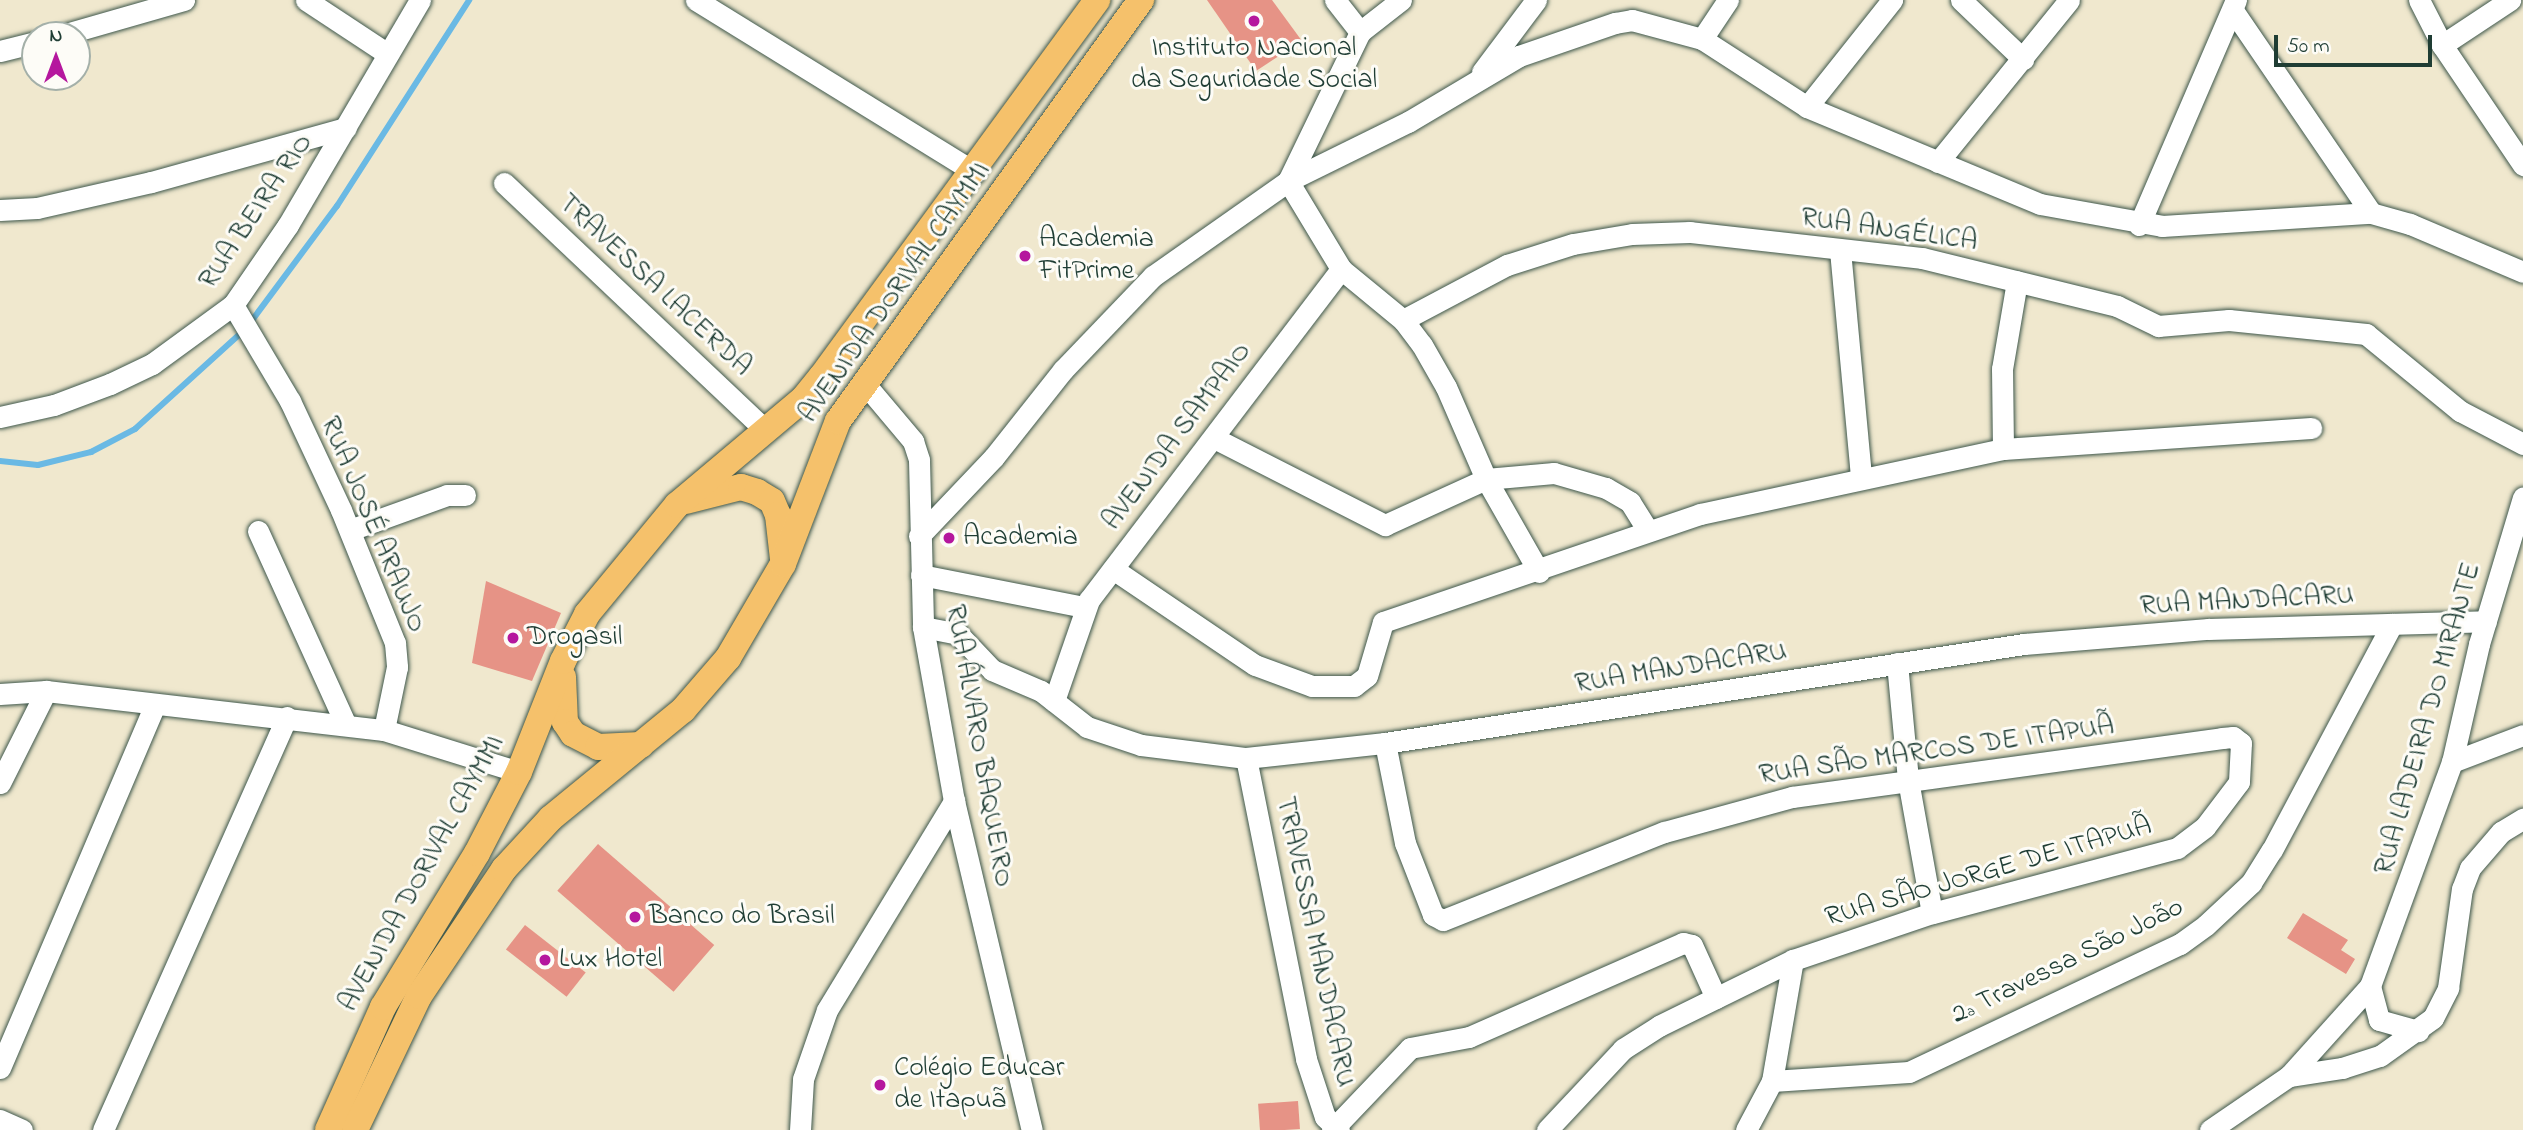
<!DOCTYPE html>
<html>
<head>
<meta charset="utf-8">
<style>
	body { margin:0 }
	#map { position:relative; width:2523px; height:1130px; overflow:hidden; background:#f0e8ce; font-family:"Indie Flower",sans-serif }
	div>[style] { position:absolute }
	[style*='--x'] { left:calc(var(--x)*1px); top:calc(var(--y)*1px); width:calc(var(--w)*1px); rotate:calc(var(--a)*1deg) }
	.stream>* { height:6px; margin:-3px; padding:0 3px; transform-origin:3px; border-radius:3px; background:#6ab9e4 }
	.building>* { inset:0; background:#e69386; transform-origin:0 0 }
	.roads { filter:drop-shadow(0 0 2px #3e574b) drop-shadow(0 0 2px #3e574b) }
	.minor>* { height:21px; margin:-10.5px; padding:0 10.5px; transform-origin:10.5px; border-radius:10.5px; background:#fff }
	.major>* { height:26px; margin:-13px; padding:0 13px; transform-origin:13px; border-radius:13px; background:#f5c16b }
	.dots>* { width:19px; height:19px; translate:-50% -50%; box-sizing:border-box; border:4px solid #fdfcf7; border-radius:50% }
	span { translate:-50% -50%; white-space:nowrap; text-align:center; line-height:1.15; -webkit-text-stroke:6px #fdfcf7; paint-order:stroke }
	.poi-label { font-size:28px; color:#1f3d34 }
	.left { translate:0 -50%; text-align:left }
	.street-label { font-size:28px; color:#1f3d34 }
	.north { position:absolute; left:21px; top:21px; width:70px; height:70px; box-sizing:border-box; background:#fdfcf7; border:2px solid #a4b0a9; border-radius:50%; rotate:0deg; font-size:19px; font-weight:700; line-height:28px; text-align:center; color:#1f3d34 }
	.north::after { content:''; display:block; margin:auto; width:24px; height:32px; background:#b5179e; clip-path:polygon(50% 0,100% 100%,50% 72%,0 100%) }
	.scale { position:absolute; left:2274px; top:35px; width:158px; height:32px; box-sizing:border-box; border:4px solid #1f3d34; border-top:0; padding-left:9px; font-size:21px; line-height:24px; white-space:nowrap; color:#1f3d34; -webkit-text-stroke:5px #fdfcf7; paint-order:stroke }
</style>
</head>
<body>
<div id="map">
	<div class="stream">
		<div style="--x:250;--y:323;--w:146;--a:-53.4"></div>
		<div style="--x:337;--y:206;--w:245;--a:-57.3"></div>
		<div style="--x:0;--y:461;--w:38;--a:6"></div>
		<div style="--x:38;--y:465;--w:55;--a:-13.8"></div>
		<div style="--x:91;--y:452;--w:50;--a:-27.6"></div>
		<div style="--x:135;--y:429;--w:146;--a:-42.2"></div>
	</div>
	<div class="building">
		<div style="clip-path:polygon(1207px 0,1272px 0,1302px 41px,1256px 71px)"></div>
		<div style="clip-path:polygon(486px 581px,561px 613px,532px 681px,472px 663px)"></div>
		<div style="left:598px;top:844px;width:154px;height:62px;rotate:41deg"></div>
		<div style="clip-path:polygon(2303px 913px,2348px 940px,2341px 950px,2355px 959px,2346px 974px,2287px 938px)"></div>
		<div style="left:525px;top:925px;width:77px;height:31px;rotate:38deg"></div>
		<div style="left:1298px;top:1101px;width:28px;height:40px;rotate:86deg"></div>
	</div>
	<div class="roads">
		<div class="minor">
			<div style="--x:306;--y:0;--w:98;--a:33.4"></div>
			<div style="--x:696;--y:0;--w:328;--a:31.7"></div>
			<div style="--x:1335;--y:0;--w:41;--a:52"></div>
			<div style="--x:1961;--y:0;--w:86;--a:43.6"></div>
			<div style="--x:2419;--y:0;--w:51;--a:62.9"></div>
			<div style="--x:2442;--y:45;--w:145;--a:56"></div>
			<div style="--x:2234;--y:12;--w:243;--a:55.7"></div>
			<div style="--x:62;--y:35;--w:127;--a:-16"></div>
			<div style="--x:1702;--y:39;--w:47;--a:-56.3"></div>
			<div style="--x:2442;--y:45;--w:82;--a:-33.5"></div>
			<div style="--x:0;--y:51;--w:36;--a:-14"></div>
			<div style="--x:1482;--y:72;--w:90;--a:-53.1"></div>
			<div style="--x:1807;--y:107;--w:137;--a:-51.5"></div>
			<div style="--x:1938;--y:162;--w:208;--a:-51"></div>
			<div style="--x:1288;--y:181;--w:103;--a:58.9"></div>
			<div style="--x:1341;--y:269;--w:80;--a:39.4"></div>
			<div style="--x:1403;--y:320;--w:31;--a:53"></div>
			<div style="--x:1422;--y:345;--w:48;--a:60.3"></div>
			<div style="--x:1446;--y:387;--w:100;--a:66.5"></div>
			<div style="--x:1486;--y:479;--w:107;--a:60.3"></div>
			<div style="--x:1288;--y:181;--w:165;--a:-64.2"></div>
			<div style="--x:1360;--y:32;--w:52;--a:-38"></div>
			<div style="--x:504;--y:183;--w:361;--a:43.4"></div>
			<div style="--x:0;--y:210;--w:37;--a:-3"></div>
			<div style="--x:37;--y:208;--w:117;--a:-12.8"></div>
			<div style="--x:151;--y:182;--w:202;--a:-15.5"></div>
			<div style="--x:2139;--y:225;--w:245;--a:-66.7"></div>
			<div style="--x:1840;--y:250;--w:227;--a:84.7"></div>
			<div style="--x:233;--y:305;--w:112;--a:59.3"></div>
			<div style="--x:290;--y:401;--w:120;--a:64.9"></div>
			<div style="--x:341;--y:510;--w:144;--a:67.9"></div>
			<div style="--x:395;--y:643;--w:24;--a:85"></div>
			<div style="--x:397;--y:667;--w:64;--a:101.7"></div>
			<div style="--x:1403;--y:320;--w:118;--a:-27.9"></div>
			<div style="--x:1507;--y:265;--w:69;--a:-17.7"></div>
			<div style="--x:1573;--y:244;--w:60;--a:-9.6"></div>
			<div style="--x:1632;--y:234;--w:58;--a:-2"></div>
			<div style="--x:1690;--y:232;--w:233;--a:6.4"></div>
			<div style="--x:1922;--y:258;--w:201;--a:13.8"></div>
			<div style="--x:2117;--y:306;--w:46;--a:26"></div>
			<div style="--x:2158;--y:326;--w:71;--a:-4.8"></div>
			<div style="--x:2229;--y:320;--w:138;--a:5.8"></div>
			<div style="--x:2366;--y:334;--w:122;--a:39.3"></div>
			<div style="--x:2460;--y:411;--w:71;--a:27.6"></div>
			<div style="--x:865;--y:384;--w:75;--a:49.9"></div>
			<div style="--x:913;--y:441;--w:20;--a:72"></div>
			<div style="--x:919;--y:460;--w:167;--a:88.6"></div>
			<div style="--x:923;--y:627;--w:177;--a:79.9"></div>
			<div style="--x:954;--y:801;--w:338;--a:76.7"></div>
			<div style="--x:0;--y:417;--w:55;--a:-12.5"></div>
			<div style="--x:54;--y:405;--w:60;--a:-20.6"></div>
			<div style="--x:110;--y:384;--w:47;--a:-25.5"></div>
			<div style="--x:152;--y:364;--w:100;--a:-36.1"></div>
			<div style="--x:233;--y:305;--w:97;--a:-55.5"></div>
			<div style="--x:288;--y:225;--w:261;--a:-59.6"></div>
			<div style="--x:1214;--y:438;--w:192;--a:27"></div>
			<div style="--x:1385;--y:525;--w:111;--a:-24.5"></div>
			<div style="--x:1486;--y:479;--w:68;--a:-5"></div>
			<div style="--x:1554;--y:473;--w:54;--a:16.1"></div>
			<div style="--x:1606;--y:488;--w:28;--a:30"></div>
			<div style="--x:1630;--y:502;--w:32;--a:58"></div>
			<div style="--x:2003;--y:449;--w:80;--a:-90.7"></div>
			<div style="--x:2002;--y:369;--w:89;--a:-80.3"></div>
			<div style="--x:350;--y:530;--w:103;--a:-19.8"></div>
			<div style="--x:447;--y:495;--w:18;--a:0"></div>
			<div style="--x:258;--y:531;--w:213;--a:65.6"></div>
			<div style="--x:919;--y:536;--w:109;--a:-46.5"></div>
			<div style="--x:994;--y:457;--w:111;--a:-51.6"></div>
			<div style="--x:1063;--y:370;--w:130;--a:-46.2"></div>
			<div style="--x:1153;--y:276;--w:165;--a:-35.1"></div>
			<div style="--x:1288;--y:181;--w:134;--a:-26.2"></div>
			<div style="--x:1408;--y:122;--w:129;--a:-30.7"></div>
			<div style="--x:1519;--y:56;--w:102;--a:-19"></div>
			<div style="--x:1615;--y:23;--w:17;--a:-10"></div>
			<div style="--x:1632;--y:20;--w:73;--a:15.2"></div>
			<div style="--x:1702;--y:39;--w:125;--a:32.9"></div>
			<div style="--x:1807;--y:107;--w:252;--a:22.6"></div>
			<div style="--x:2040;--y:204;--w:124;--a:10.2"></div>
			<div style="--x:2162;--y:226;--w:209;--a:-3.6"></div>
			<div style="--x:2371;--y:213;--w:41;--a:15.8"></div>
			<div style="--x:2410;--y:224;--w:123;--a:23"></div>
			<div style="--x:1113;--y:569;--w:171;--a:34.1"></div>
			<div style="--x:1255;--y:665;--w:61;--a:20.2"></div>
			<div style="--x:1312;--y:686;--w:42;--a:0"></div>
			<div style="--x:1354;--y:686;--w:16;--a:-38"></div>
			<div style="--x:1367;--y:676;--w:56;--a:-73.5"></div>
			<div style="--x:1383;--y:622;--w:335;--a:-18.8"></div>
			<div style="--x:1700;--y:514;--w:310;--a:-12.1"></div>
			<div style="--x:2003;--y:449;--w:309;--a:-3.9"></div>
			<div style="--x:921;--y:575;--w:166;--a:11.1"></div>
			<div style="--x:923;--y:627;--w:36;--a:11"></div>
			<div style="--x:958;--y:634;--w:50;--a:46.6"></div>
			<div style="--x:992;--y:670;--w:53;--a:23.2"></div>
			<div style="--x:1041;--y:691;--w:58;--a:38"></div>
			<div style="--x:1087;--y:727;--w:57;--a:18.4"></div>
			<div style="--x:1141;--y:745;--w:106;--a:7.1"></div>
			<div style="--x:1246;--y:758;--w:140;--a:-6.2"></div>
			<div style="--x:1385;--y:743;--w:647;--a:-8.81"></div>
			<div style="--x:2024;--y:644;--w:185;--a:-4.7"></div>
			<div style="--x:2208;--y:629;--w:278;--a:-1.6"></div>
			<div style="--x:1897;--y:663;--w:118;--a:84.6"></div>
			<div style="--x:1908;--y:780;--w:135;--a:79.8"></div>
			<div style="--x:0;--y:694;--w:46;--a:-3.7"></div>
			<div style="--x:46;--y:691;--w:340;--a:6.6"></div>
			<div style="--x:384;--y:730;--w:141;--a:17.3"></div>
			<div style="--x:1054;--y:701;--w:107;--a:-70.9"></div>
			<div style="--x:1089;--y:600;--w:416;--a:-52.7"></div>
			<div style="--x:1385;--y:743;--w:102;--a:78.7"></div>
			<div style="--x:1405;--y:843;--w:77;--a:68.7"></div>
			<div style="--x:1433;--y:915;--w:11;--a:27"></div>
			<div style="--x:1443;--y:920;--w:238;--a:-21.7"></div>
			<div style="--x:1664;--y:832;--w:133;--a:-15.3"></div>
			<div style="--x:1792;--y:797;--w:434;--a:-7.8"></div>
			<div style="--x:2222;--y:738;--w:11;--a:-5"></div>
			<div style="--x:2233;--y:737;--w:10;--a:37"></div>
			<div style="--x:2241;--y:743;--w:39;--a:93"></div>
			<div style="--x:2239;--y:782;--w:56;--a:127.1"></div>
			<div style="--x:2205;--y:827;--w:35;--a:143"></div>
			<div style="--x:2177;--y:848;--w:253;--a:165.1"></div>
			<div style="--x:1932;--y:913;--w:147;--a:161.3"></div>
			<div style="--x:1793;--y:960;--w:149;--a:153.8"></div>
			<div style="--x:1659;--y:1026;--w:43;--a:147.4"></div>
			<div style="--x:1623;--y:1049;--w:111;--a:133.2"></div>
			<div style="--x:1246;--y:758;--w:307;--a:78.7"></div>
			<div style="--x:1306;--y:1059;--w:61;--a:71.9"></div>
			<div style="--x:1325;--y:1117;--w:19;--a:43"></div>
			<div style="--x:2452;--y:762;--w:76;--a:-20.8"></div>
			<div style="--x:0;--y:783;--w:103;--a:-63.4"></div>
			<div style="--x:2370;--y:986;--w:35;--a:75"></div>
			<div style="--x:2379;--y:1020;--w:41;--a:15.8"></div>
			<div style="--x:0;--y:1068;--w:395;--a:-66.9"></div>
			<div style="--x:2289;--y:1076;--w:54;--a:-8.6"></div>
			<div style="--x:2342;--y:1068;--w:40;--a:-18"></div>
			<div style="--x:2380;--y:1056;--w:65;--a:-35.6"></div>
			<div style="--x:2433;--y:1018;--w:34;--a:-63"></div>
			<div style="--x:2448;--y:988;--w:100;--a:-82"></div>
			<div style="--x:2462;--y:889;--w:22;--a:-69"></div>
			<div style="--x:2470;--y:868;--w:48;--a:-49.3"></div>
			<div style="--x:2501;--y:832;--w:26;--a:-31"></div>
			<div style="--x:1772;--y:1081;--w:137;--a:-3.8"></div>
			<div style="--x:1909;--y:1072;--w:300;--a:-25.3"></div>
			<div style="--x:2180;--y:944;--w:32;--a:-36"></div>
			<div style="--x:2206;--y:925;--w:62;--a:-43"></div>
			<div style="--x:2251;--y:883;--w:39;--a:-58"></div>
			<div style="--x:2272;--y:850;--w:256;--a:-62"></div>
			<div style="--x:0;--y:1120;--w:24;--a:24"></div>
			<div style="--x:103;--y:1130;--w:452;--a:-66"></div>
			<div style="--x:800;--y:1130;--w:51;--a:-86.6"></div>
			<div style="--x:803;--y:1079;--w:73;--a:-70.8"></div>
			<div style="--x:827;--y:1010;--w:245;--a:-58.7"></div>
			<div style="--x:1332;--y:1130;--w:113;--a:-46.4"></div>
			<div style="--x:1410;--y:1048;--w:60;--a:-10.6"></div>
			<div style="--x:1469;--y:1037;--w:234;--a:-23.7"></div>
			<div style="--x:1683;--y:943;--w:9;--a:13"></div>
			<div style="--x:1692;--y:945;--w:58;--a:65.6"></div>
			<div style="--x:1746;--y:1130;--w:55;--a:-62"></div>
			<div style="--x:1772;--y:1081;--w:123;--a:-80.2"></div>
			<div style="--x:2210;--y:1130;--w:96;--a:-34.4"></div>
			<div style="--x:2289;--y:1076;--w:121;--a:-48"></div>
			<div style="--x:2370;--y:986;--w:239;--a:-69.9"></div>
			<div style="--x:2452;--y:762;--w:121;--a:-77.1"></div>
			<div style="--x:2479;--y:644;--w:153;--a:-73.3"></div>
		</div>
		<div class="major">
			<div style="--x:686;--y:501;--w:57;--a:-14.3"></div>
			<div style="--x:741;--y:487;--w:17;--a:17"></div>
			<div style="--x:757;--y:492;--w:17;--a:31"></div>
			<div style="--x:772;--y:501;--w:15;--a:67"></div>
			<div style="--x:778;--y:515;--w:44;--a:83.5"></div>
			<div style="--x:563;--y:677;--w:45;--a:87.5"></div>
			<div style="--x:565;--y:722;--w:14;--a:56"></div>
			<div style="--x:573;--y:734;--w:28;--a:27"></div>
			<div style="--x:598;--y:747;--w:43;--a:-2.7"></div>
			<div style="--x:328;--y:1130;--w:135;--a:-65.9"></div>
			<div style="--x:383;--y:1007;--w:180;--a:-58.6"></div>
			<div style="--x:477;--y:853;--w:91;--a:-62.6"></div>
			<div style="--x:519;--y:772;--w:119;--a:-68.4"></div>
			<div style="--x:563;--y:661;--w:53;--a:-62.9"></div>
			<div style="--x:587;--y:614;--w:141;--a:-50.5"></div>
			<div style="--x:677;--y:505;--w:166;--a:-40.1"></div>
			<div style="--x:804;--y:398;--w:28;--a:-51"></div>
			<div style="--x:822;--y:376;--w:466;--a:-53.8"></div>
			<div style="--x:355;--y:1130;--w:148;--a:-64.5"></div>
			<div style="--x:419;--y:996;--w:153;--a:-56.2"></div>
			<div style="--x:504;--y:869;--w:69;--a:-47.3"></div>
			<div style="--x:551;--y:818;--w:171;--a:-39.3"></div>
			<div style="--x:683;--y:710;--w:69;--a:-49.1"></div>
			<div style="--x:728;--y:658;--w:109;--a:-59.7"></div>
			<div style="--x:783;--y:564;--w:153;--a:-69"></div>
			<div style="--x:838;--y:421;--w:519;--a:-54.26"></div>
		</div>
	</div>
	<div class="dots">
		<div style="left:1254px;top:21px;background:#b5179e"></div>
		<div style="left:1025px;top:256px;background:#b5179e"></div>
		<div style="left:949px;top:538px;background:#b5179e"></div>
		<div style="left:513px;top:638px;background:#b5179e"></div>
		<div style="left:635px;top:917px;background:#b5179e"></div>
		<div style="left:545px;top:960px;background:#b5179e"></div>
		<div style="left:880px;top:1085px;background:#b5179e"></div>
	</div>
	<div class="poi-label">
		<span style="left:1254px;top:65px">Instituto Nacional<br>da Seguridade Social</span>
		<span class="left" style="left:1039px;top:256px">Academia<br>FitPrime</span>
		<span class="left" style="left:963px;top:538px">Academia</span>
		<span class="left" style="left:527px;top:638px">Drogasil</span>
		<span class="left" style="left:649px;top:917px">Banco do Brasil</span>
		<span class="left" style="left:559px;top:960px">Lux Hotel</span>
		<span class="left" style="left:894px;top:1085px">Colégio Educar<br>de Itapuã</span>
	</div>
	<div class="street-label">
		<span style="left:257px;top:212px;rotate:-56deg">RUA BEIRA RIO</span>
		<span style="left:1889px;top:231px;rotate:8deg">RUA ANGÉLICA</span>
		<span style="left:654px;top:286px;rotate:43deg">TRAVESSA LACERDA</span>
		<span style="left:896px;top:293px;rotate:-55deg">AVENIDA DORIVAL CAYMMI</span>
		<span style="left:1178px;top:437px;rotate:-53deg">AVENIDA SAMPAIO</span>
		<span style="left:372px;top:525px;rotate:67deg">RUA JOSÉ ARAUJO</span>
		<span style="left:2247px;top:602px;rotate:-3deg">RUA MANDACARU</span>
		<span style="left:1681px;top:669px;rotate:-9deg">RUA MANDACARU</span>
		<span style="left:2429px;top:719px;rotate:-74deg">RUA LADEIRA DO MIRANTE</span>
		<span style="left:978px;top:746px;rotate:80deg">RUA ÁLVARO BAQUEIRO</span>
		<span style="left:1936px;top:752px;rotate:-8deg">RUA SÃO MARCOS DE ITAPUÃ</span>
		<span style="left:1988px;top:873px;rotate:-16deg">RUA SÃO JORGE DE ITAPUÃ</span>
		<span style="left:423px;top:874px;rotate:-61deg">AVENIDA DORIVAL CAYMMI</span>
		<span style="left:1314px;top:942px;rotate:78deg">TRAVESSA MANDACARU</span>
		<span style="left:2068px;top:962px;rotate:-26deg">2ª Travessa São João</span>
	</div>
	<div class="north">N</div>
	<div class="scale">50 m</div>
</div>
</body>
</html>
